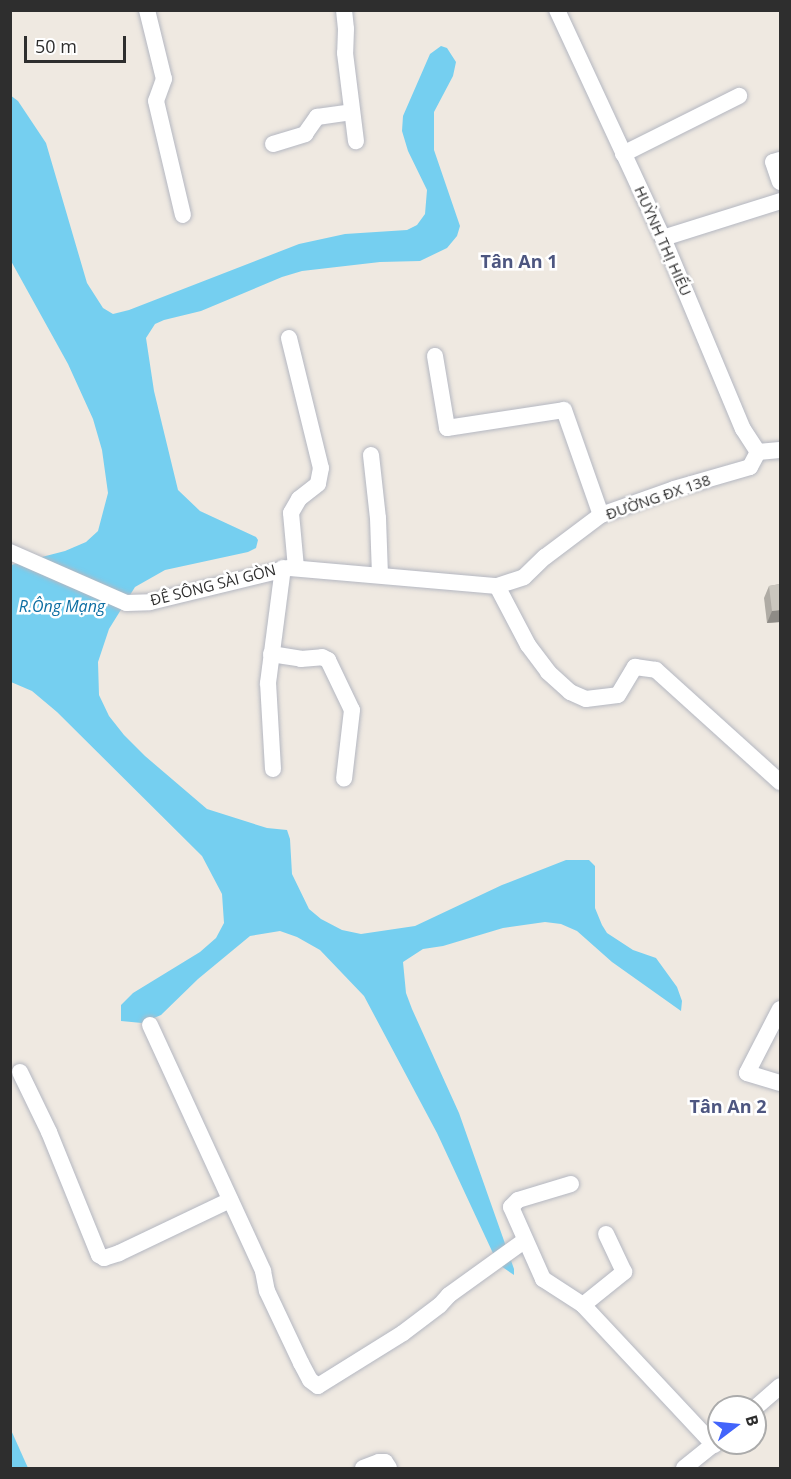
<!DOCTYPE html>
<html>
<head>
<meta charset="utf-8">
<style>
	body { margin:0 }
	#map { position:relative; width:791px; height:1479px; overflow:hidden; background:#efe9e1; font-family:"Open Sans",sans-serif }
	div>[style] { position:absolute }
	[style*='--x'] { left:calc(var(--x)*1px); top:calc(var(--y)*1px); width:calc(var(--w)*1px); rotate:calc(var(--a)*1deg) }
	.water>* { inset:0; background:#75cff0 }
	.roads { filter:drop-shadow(0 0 2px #b4b7c1) drop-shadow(0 0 2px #b4b7c1) }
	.minor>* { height:16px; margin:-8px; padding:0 8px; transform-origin:8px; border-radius:8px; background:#fff }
	.wall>* { inset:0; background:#afaba4 }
	.shaded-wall>* { inset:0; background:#8e8b86 }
	.building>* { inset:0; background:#cbc7bf }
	span { translate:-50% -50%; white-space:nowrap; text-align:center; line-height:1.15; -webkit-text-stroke:5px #fff; paint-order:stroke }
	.street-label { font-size:15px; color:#2e2e2e }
	.water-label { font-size:16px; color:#0d6fa3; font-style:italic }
	.quarter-label { font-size:18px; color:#4d5680; font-weight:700 }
	.frame { position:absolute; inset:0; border:12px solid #2e2e2e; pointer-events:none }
	.north { position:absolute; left:707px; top:1395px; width:60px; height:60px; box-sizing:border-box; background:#fff; border:2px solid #ababab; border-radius:50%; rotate:74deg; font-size:16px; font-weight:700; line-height:24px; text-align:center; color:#2e2e2e }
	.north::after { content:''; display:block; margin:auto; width:21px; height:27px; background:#4264fb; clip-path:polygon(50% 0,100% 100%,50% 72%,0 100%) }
	.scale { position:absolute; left:24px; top:36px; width:102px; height:27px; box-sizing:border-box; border:3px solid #2e2e2e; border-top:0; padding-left:8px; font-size:18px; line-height:21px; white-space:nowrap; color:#2e2e2e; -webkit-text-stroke:4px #fff; paint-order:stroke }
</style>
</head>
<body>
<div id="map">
	<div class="water">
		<div style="clip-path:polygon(441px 46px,447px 48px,456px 62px,453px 76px,434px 112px,434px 150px,460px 226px,457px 236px,447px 248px,420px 261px,380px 262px,302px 271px,282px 277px,201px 311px,164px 320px,155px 324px,146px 338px,154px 391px,178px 490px,200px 511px,256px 537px,258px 540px,256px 548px,248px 552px,165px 570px,135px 587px,109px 629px,98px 662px,99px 695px,109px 716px,124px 735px,145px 756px,207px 809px,267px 828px,287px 830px,290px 839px,292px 874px,309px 909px,321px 919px,342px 930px,361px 934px,415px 926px,502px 885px,566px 860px,589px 860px,595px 866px,595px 908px,602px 925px,607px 933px,633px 950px,656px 958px,677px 987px,682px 1001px,681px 1011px,612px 962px,577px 931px,561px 924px,545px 922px,503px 928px,443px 946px,423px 949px,403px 962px,406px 993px,412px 1009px,459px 1113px,514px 1269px,514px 1275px,498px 1264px,437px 1133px,364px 996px,320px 950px,297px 937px,280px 931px,250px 936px,198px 979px,161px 1015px,142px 1023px,121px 1021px,121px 1005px,133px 993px,200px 952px,216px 938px,224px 923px,222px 894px,202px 856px,57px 712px,32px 691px,11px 682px,11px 565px,65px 551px,86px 542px,98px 531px,108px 493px,102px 450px,93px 419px,68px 364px,11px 261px,10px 95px,18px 101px,46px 143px,87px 283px,103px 308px,113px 314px,129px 310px,299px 244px,345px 234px,407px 230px,417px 225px,425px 214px,427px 190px,408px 151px,402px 131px,403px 116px,430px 54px)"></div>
		<div style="clip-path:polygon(10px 1430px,11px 1430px,28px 1468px,11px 1468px)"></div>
	</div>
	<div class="roads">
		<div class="minor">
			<div style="--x:147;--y:10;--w:71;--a:76.2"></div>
			<div style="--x:164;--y:79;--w:23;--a:110"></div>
			<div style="--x:156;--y:101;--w:117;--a:76.7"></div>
			<div style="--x:344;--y:10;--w:19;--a:84"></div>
			<div style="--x:346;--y:29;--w:24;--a:92"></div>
			<div style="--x:345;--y:53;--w:89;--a:82.9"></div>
			<div style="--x:557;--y:10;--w:251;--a:65.1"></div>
			<div style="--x:663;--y:238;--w:207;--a:67.3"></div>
			<div style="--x:743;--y:429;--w:27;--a:57"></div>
			<div style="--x:273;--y:144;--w:34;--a:-17"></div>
			<div style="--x:305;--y:134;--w:21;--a:-55"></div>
			<div style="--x:317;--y:117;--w:35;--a:-8"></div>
			<div style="--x:623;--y:154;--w:130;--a:-26.6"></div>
			<div style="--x:780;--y:160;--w:7;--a:164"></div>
			<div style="--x:773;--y:162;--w:21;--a:71"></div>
			<div style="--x:663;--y:238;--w:123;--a:-17.5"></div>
			<div style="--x:289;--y:338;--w:134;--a:76.2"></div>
			<div style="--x:321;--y:468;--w:16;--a:101"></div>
			<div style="--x:318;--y:484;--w:24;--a:142"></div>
			<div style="--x:299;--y:499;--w:16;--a:120"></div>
			<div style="--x:291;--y:513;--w:55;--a:84.8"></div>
			<div style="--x:435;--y:356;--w:73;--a:80.5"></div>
			<div style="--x:447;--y:428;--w:118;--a:-8.7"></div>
			<div style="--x:564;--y:410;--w:111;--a:70.6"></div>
			<div style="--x:758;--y:452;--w:22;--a:-5"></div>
			<div style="--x:371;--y:455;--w:63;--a:83.7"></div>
			<div style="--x:378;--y:518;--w:57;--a:88"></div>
			<div style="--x:10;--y:552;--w:127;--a:23.7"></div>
			<div style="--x:126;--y:603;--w:24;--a:-2"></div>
			<div style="--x:150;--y:602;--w:144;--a:-13.7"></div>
			<div style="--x:290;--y:568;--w:208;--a:5"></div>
			<div style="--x:497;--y:586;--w:28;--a:-18"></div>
			<div style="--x:524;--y:577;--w:29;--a:-44"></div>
			<div style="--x:545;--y:557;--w:70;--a:-36.9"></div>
			<div style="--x:601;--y:515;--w:77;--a:-19.6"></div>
			<div style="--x:674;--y:489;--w:79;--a:-16.1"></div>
			<div style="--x:750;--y:467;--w:17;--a:-62"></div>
			<div style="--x:497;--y:586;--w:67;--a:62.3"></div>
			<div style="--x:528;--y:645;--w:34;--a:53"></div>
			<div style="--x:548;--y:672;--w:30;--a:42"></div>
			<div style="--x:570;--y:692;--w:17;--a:24"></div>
			<div style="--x:586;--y:699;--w:32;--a:-7"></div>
			<div style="--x:618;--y:695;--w:33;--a:-59"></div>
			<div style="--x:635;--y:667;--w:21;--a:8"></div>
			<div style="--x:656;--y:670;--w:167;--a:42.1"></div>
			<div style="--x:271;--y:654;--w:30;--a:9"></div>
			<div style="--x:301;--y:659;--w:21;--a:-5"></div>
			<div style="--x:322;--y:657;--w:7;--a:27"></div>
			<div style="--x:328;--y:660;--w:55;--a:64.4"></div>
			<div style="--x:352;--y:710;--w:69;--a:96.6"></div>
			<div style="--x:273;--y:769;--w:86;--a:-93.3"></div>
			<div style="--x:268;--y:683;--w:116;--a:-82.6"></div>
			<div style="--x:780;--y:1009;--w:72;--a:117.3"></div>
			<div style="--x:747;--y:1073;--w:34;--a:17"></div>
			<div style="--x:150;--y:1025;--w:271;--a:65.3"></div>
			<div style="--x:263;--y:1271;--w:20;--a:79"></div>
			<div style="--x:267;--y:1291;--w:80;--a:64.7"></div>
			<div style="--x:301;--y:1363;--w:19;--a:62"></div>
			<div style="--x:310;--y:1380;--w:10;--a:37"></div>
			<div style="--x:318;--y:1386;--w:100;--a:-31.9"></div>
			<div style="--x:403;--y:1333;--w:46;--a:-37.1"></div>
			<div style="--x:440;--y:1305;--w:13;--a:-48"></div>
			<div style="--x:449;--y:1295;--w:92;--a:-35.8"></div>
			<div style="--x:20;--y:1072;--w:67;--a:64.2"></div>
			<div style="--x:49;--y:1132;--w:133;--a:67.9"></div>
			<div style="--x:99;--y:1255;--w:6;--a:31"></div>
			<div style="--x:104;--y:1258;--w:16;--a:-18"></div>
			<div style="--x:119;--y:1253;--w:123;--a:-25.5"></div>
			<div style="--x:571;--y:1184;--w:55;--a:163.2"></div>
			<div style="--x:518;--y:1200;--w:10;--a:135"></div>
			<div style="--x:511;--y:1207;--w:79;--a:66"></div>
			<div style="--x:543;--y:1279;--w:48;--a:33"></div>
			<div style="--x:583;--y:1305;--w:192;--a:46.9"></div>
			<div style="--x:583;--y:1305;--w:53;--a:-38.8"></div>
			<div style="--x:624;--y:1272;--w:42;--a:-115.3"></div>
			<div style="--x:755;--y:1408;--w:33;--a:-41"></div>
			<div style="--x:363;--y:1468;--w:17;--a:-21"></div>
			<div style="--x:379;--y:1462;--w:6;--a:0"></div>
			<div style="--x:385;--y:1462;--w:7;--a:56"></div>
			<div style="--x:684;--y:1468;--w:45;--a:-38.7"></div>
		</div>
	</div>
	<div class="wall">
		<div style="clip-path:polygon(780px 584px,780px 622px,767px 623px,764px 598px,769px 586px)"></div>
	</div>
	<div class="shaded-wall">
		<div style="clip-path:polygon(780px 610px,780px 622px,767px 623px,772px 611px)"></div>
	</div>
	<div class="building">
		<div style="clip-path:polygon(780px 584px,780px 610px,772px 611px,769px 586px)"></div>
	</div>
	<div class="street-label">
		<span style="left:663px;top:241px;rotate:66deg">HUỲNH THỊ HIẾU</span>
		<span style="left:658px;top:497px;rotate:-19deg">ĐƯỜNG ĐX 138</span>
		<span style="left:213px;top:585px;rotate:-14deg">ĐÊ SÔNG SÀI GÒN</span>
	</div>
	<div class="water-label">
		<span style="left:62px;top:606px">R.Ông Mạng</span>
	</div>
	<div class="quarter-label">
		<span style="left:519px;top:261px">Tân An 1</span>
		<span style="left:728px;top:1106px">Tân An 2</span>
	</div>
	<div class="frame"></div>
	<div class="north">B</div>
	<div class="scale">50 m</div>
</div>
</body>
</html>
